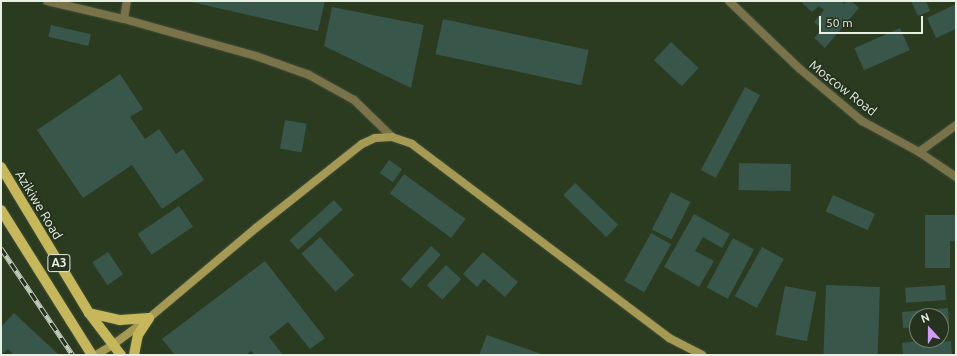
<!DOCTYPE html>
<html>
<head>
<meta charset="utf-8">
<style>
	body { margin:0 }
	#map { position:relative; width:957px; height:356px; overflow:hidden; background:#25321d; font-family:Ubuntu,sans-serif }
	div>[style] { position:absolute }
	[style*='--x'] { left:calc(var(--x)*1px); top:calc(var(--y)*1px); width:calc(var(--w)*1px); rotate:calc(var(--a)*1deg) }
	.built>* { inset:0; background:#2a3b20 }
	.building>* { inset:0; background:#39564b; transform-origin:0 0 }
	.roads { filter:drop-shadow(0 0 1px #404d39) drop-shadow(0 0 1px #404d39) }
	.street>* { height:8px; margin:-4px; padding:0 4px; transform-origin:4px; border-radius:4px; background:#7a7248 }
	.secondary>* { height:8px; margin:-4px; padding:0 4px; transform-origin:4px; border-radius:4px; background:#a59953 }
	.primary>* { height:10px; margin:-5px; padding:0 5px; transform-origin:5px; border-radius:5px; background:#c7b75b }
	.rail>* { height:4.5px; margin-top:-2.25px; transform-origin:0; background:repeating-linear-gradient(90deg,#25321d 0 9px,#c2ccbd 0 18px); box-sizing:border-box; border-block:1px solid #c2ccbd }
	span { translate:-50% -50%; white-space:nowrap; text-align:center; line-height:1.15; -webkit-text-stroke:3.5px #25321d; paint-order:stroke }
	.shield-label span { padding:1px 3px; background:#25321d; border:1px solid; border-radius:3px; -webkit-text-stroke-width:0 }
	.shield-label { font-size:12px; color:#e7f0e2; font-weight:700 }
	.street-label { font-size:13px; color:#e7f0e2 }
	.frame { position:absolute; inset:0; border:2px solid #e7f0e2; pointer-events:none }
	.north { position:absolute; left:909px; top:308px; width:40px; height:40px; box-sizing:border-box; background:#25321d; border:1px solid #737e6c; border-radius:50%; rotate:339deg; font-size:11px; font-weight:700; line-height:16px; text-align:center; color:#e7f0e2 }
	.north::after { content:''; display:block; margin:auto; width:14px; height:18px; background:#d29cfd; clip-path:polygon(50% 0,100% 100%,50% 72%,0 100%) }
	.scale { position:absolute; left:819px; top:16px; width:104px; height:18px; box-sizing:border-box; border:2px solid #e7f0e2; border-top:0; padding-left:5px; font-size:12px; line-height:14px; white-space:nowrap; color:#e7f0e2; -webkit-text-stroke:3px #25321d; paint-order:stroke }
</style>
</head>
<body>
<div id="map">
	<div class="built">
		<div style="clip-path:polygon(evenodd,1px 1px,956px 1px,956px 355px,1px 355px,1px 1px,917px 316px,941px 316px,941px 340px,917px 340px,917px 316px)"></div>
	</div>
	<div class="building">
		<div style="clip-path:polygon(187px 1px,325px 1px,318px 31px)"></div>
		<div style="clip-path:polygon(804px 1px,840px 1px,844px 4px,847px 1px,851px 1px,859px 8px,825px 48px,814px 38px,822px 29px,814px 22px,824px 10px,819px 6px,812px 12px,802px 3px)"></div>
		<div style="clip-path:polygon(911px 1px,926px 1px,930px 11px,918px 16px)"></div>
		<div style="clip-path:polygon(956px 4px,956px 29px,936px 38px,927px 18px)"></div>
		<div style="clip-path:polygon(332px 7px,424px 25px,411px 88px,324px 46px)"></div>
		<div style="left:443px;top:19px;width:149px;height:36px;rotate:12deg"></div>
		<div style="left:51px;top:25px;width:41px;height:12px;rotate:13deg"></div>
		<div style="left:900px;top:28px;width:24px;height:50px;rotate:66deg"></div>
		<div style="left:671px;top:42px;width:38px;height:25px;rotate:43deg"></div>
		<div style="clip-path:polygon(120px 74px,143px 109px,130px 117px,145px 139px,159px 129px,176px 154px,183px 149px,204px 180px,162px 209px,132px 165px,83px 198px,37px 130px)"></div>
		<div style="left:745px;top:87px;width:17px;height:94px;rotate:28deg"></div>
		<div style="left:285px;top:120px;width:22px;height:29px;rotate:10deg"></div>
		<div style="left:389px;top:160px;width:16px;height:16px;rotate:35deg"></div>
		<div style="left:739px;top:163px;width:52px;height:27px;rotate:1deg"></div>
		<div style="left:404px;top:174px;width:76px;height:24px;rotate:36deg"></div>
		<div style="left:575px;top:183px;width:60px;height:17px;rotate:44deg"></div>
		<div style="left:671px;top:192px;width:22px;height:42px;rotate:27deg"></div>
		<div style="left:833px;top:195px;width:46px;height:18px;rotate:24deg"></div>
		<div style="left:334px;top:200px;width:13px;height:60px;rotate:48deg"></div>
		<div style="left:179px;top:206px;width:25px;height:50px;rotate:56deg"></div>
		<div style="clip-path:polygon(694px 214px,730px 234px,722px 248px,703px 237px,695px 251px,714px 261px,699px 287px,664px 267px)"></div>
		<div style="clip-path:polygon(925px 215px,956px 215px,956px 241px,950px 241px,950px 268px,925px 268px)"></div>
		<div style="left:651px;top:233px;width:23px;height:55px;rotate:29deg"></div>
		<div style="left:320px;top:237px;width:51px;height:25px;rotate:48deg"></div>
		<div style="left:733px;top:238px;width:24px;height:56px;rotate:28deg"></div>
		<div style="left:431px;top:246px;width:13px;height:45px;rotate:42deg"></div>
		<div style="left:762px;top:247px;width:25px;height:56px;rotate:29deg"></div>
		<div style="left:108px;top:252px;width:27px;height:19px;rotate:56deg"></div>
		<div style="clip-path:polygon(483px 252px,518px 282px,505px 297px,484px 279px,477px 287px,463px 274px)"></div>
		<div style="clip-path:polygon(265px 261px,325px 338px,310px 349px,288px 322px,269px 337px,283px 355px,255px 355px,251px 351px,246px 355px,175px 355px,162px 339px)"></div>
		<div style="left:446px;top:265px;width:21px;height:28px;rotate:43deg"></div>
		<div style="left:826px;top:285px;width:54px;height:70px;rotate:2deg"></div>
		<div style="left:945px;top:285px;width:15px;height:40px;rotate:86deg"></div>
		<div style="left:785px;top:286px;width:32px;height:50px;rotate:11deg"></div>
		<div style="clip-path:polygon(948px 308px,949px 324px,941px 325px,941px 316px,917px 316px,917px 327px,903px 328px,902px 312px)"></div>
		<div style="clip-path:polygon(14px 313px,59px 355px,14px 355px,8px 349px,1px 355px,1px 327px)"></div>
		<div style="clip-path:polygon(487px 335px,544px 355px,479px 355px)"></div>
		<div style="clip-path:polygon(917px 340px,932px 340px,932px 343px,951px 341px,952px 355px,903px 355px,902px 343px,918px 341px)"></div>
	</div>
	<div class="roads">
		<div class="street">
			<div style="--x:47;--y:1;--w:79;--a:13.2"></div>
			<div style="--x:124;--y:19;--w:66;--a:15.7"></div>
			<div style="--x:188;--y:37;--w:71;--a:15.6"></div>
			<div style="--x:256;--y:56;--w:56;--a:19.7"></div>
			<div style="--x:309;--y:75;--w:51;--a:29.1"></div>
			<div style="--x:354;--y:100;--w:53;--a:44.2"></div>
			<div style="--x:729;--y:1;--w:98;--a:43.8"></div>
			<div style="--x:800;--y:69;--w:81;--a:40"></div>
			<div style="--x:862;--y:121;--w:65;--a:28.5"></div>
			<div style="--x:919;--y:152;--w:45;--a:34"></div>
			<div style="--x:124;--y:19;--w:18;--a:-81"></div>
			<div style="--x:919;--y:152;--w:46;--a:-36.1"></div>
		</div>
		<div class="secondary">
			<div style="--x:96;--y:355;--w:21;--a:-31"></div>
			<div style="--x:114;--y:344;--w:44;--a:-36.6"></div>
			<div style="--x:149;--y:318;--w:140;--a:-40.1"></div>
			<div style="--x:256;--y:228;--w:135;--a:-38.4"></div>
			<div style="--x:362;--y:144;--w:14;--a:-25"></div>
			<div style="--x:375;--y:138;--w:17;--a:-3"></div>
			<div style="--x:392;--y:137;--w:21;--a:19"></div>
			<div style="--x:412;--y:144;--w:322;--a:37"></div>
			<div style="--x:669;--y:338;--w:37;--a:27"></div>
		</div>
		<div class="primary">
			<div style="--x:1;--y:167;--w:170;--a:58.9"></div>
			<div style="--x:89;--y:313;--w:53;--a:52.7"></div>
			<div style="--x:1;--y:210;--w:171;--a:57.9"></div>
			<div style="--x:89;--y:313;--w:32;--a:13"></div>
			<div style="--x:120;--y:320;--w:29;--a:-4"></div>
			<div style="--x:134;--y:355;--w:20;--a:-79"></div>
			<div style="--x:138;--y:335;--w:20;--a:-57"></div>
		</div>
	</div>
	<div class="rail">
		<div style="--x:1;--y:248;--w:129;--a:56.1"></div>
	</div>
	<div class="shield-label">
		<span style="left:59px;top:263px">A3</span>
	</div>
	<div class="street-label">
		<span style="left:843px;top:88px;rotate:38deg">Moscow Road</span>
		<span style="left:39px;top:205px;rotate:59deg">Azikiwe Road</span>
	</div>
	<div class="frame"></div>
	<div class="north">N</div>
	<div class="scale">50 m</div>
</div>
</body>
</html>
